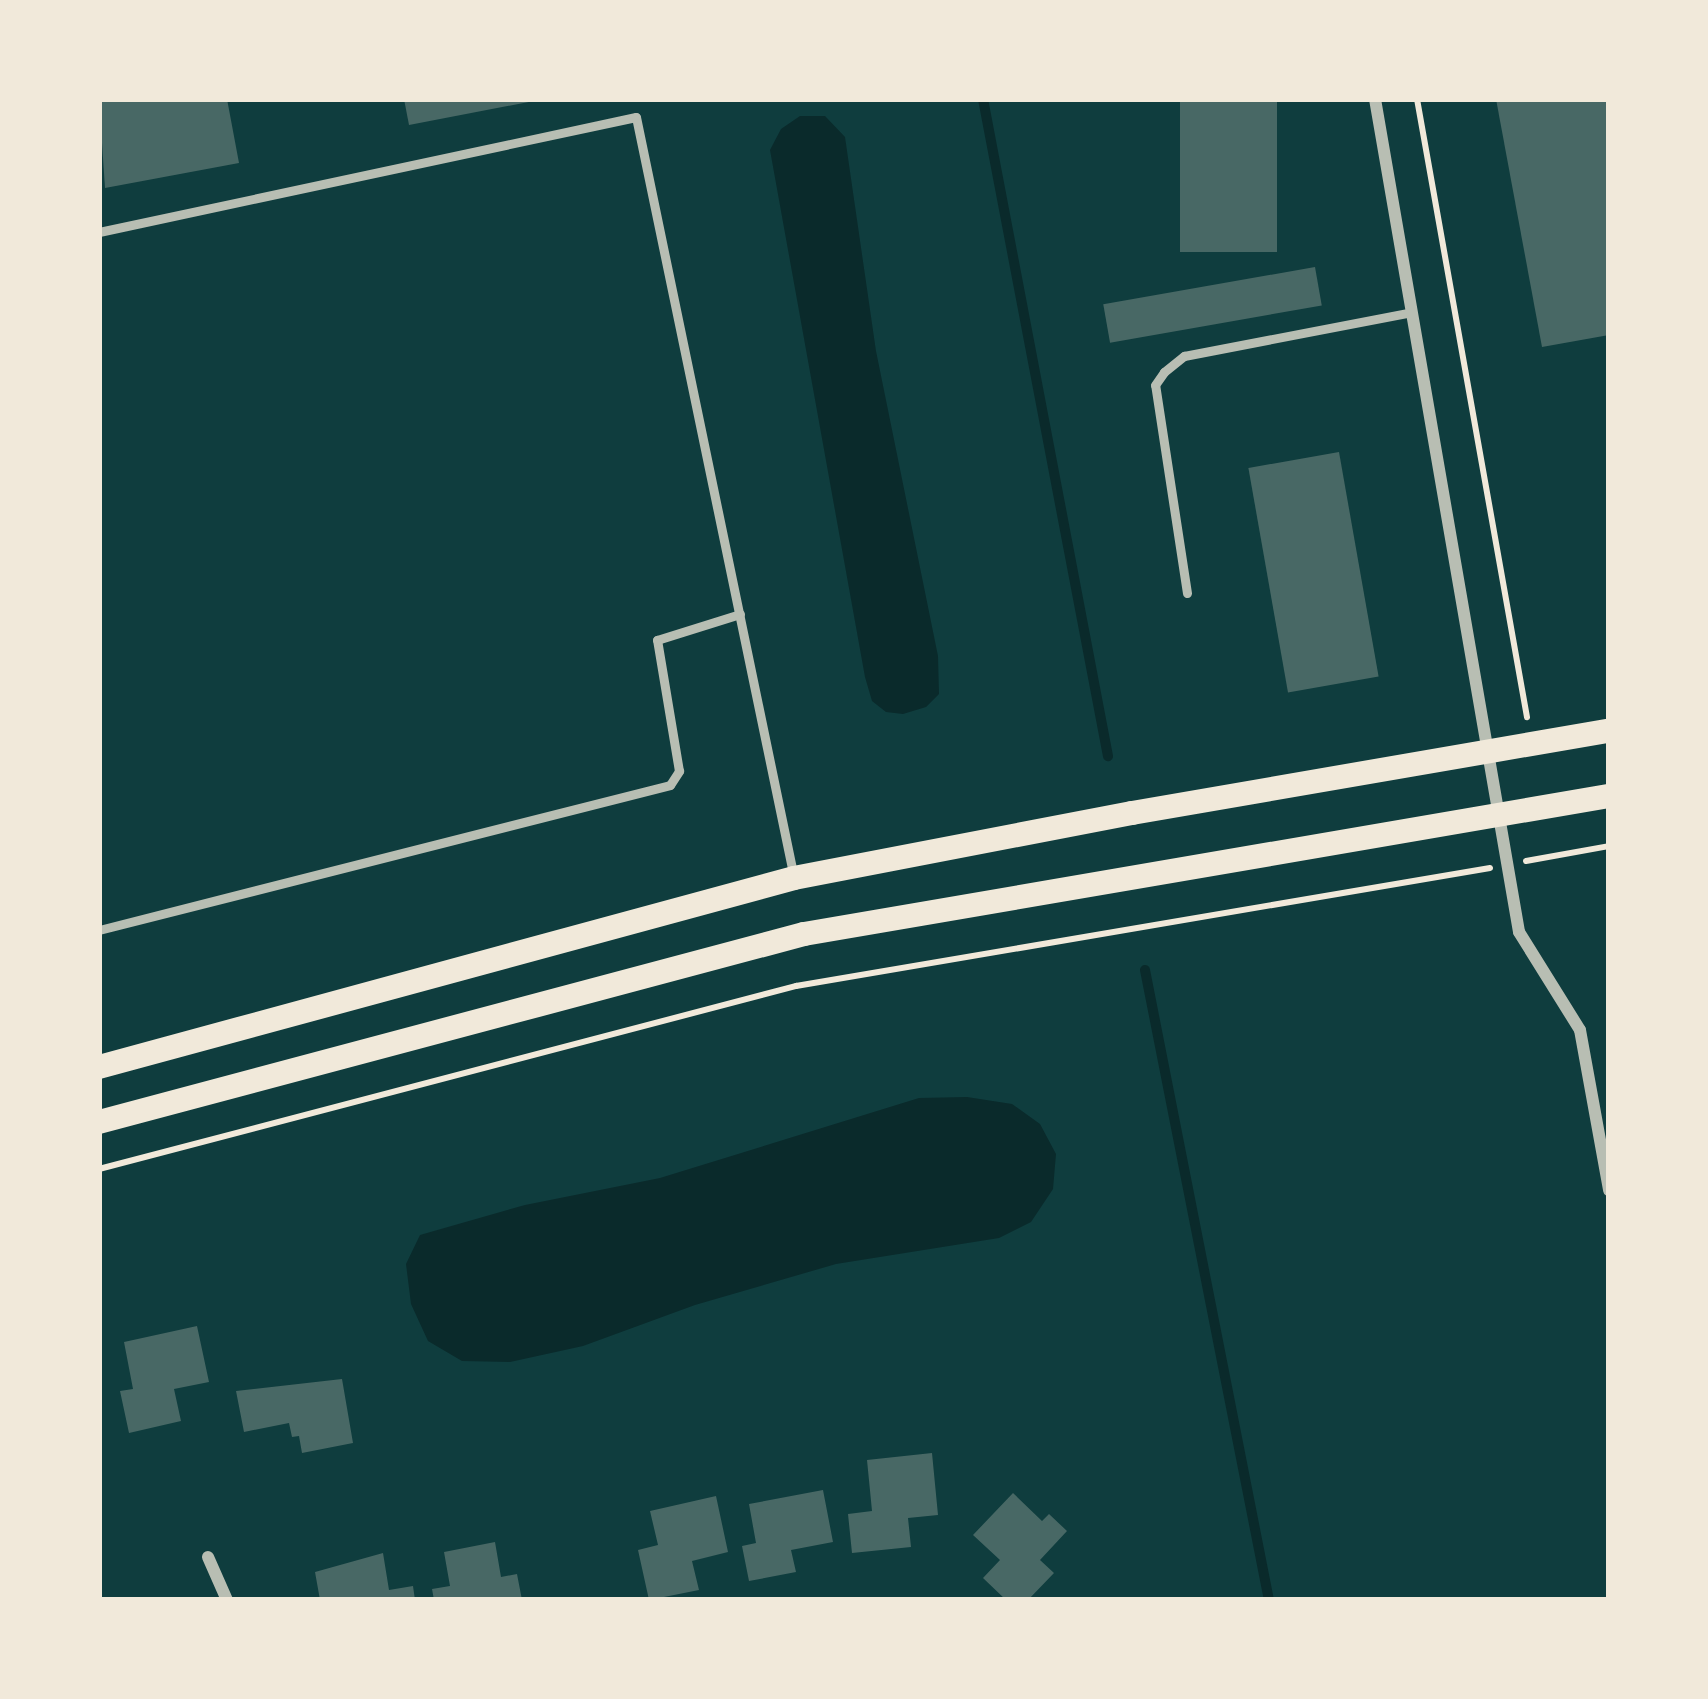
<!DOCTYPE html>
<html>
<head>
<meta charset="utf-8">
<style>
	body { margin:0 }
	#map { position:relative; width:1708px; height:1699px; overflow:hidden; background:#0f3d3e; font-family:"PT Sans",sans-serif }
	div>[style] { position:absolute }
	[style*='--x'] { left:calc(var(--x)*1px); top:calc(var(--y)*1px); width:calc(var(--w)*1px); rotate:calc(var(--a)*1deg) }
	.water>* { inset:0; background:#0a2a2b }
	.stream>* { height:10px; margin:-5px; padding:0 5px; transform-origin:5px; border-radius:5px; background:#0a2a2b }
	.building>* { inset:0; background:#486865; transform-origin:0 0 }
	.path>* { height:6px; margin:-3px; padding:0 3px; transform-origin:3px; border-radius:3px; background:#f1e9da }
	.service>* { height:9px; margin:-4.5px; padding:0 4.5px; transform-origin:4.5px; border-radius:4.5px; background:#b8beb3 }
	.minor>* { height:12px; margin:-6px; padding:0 6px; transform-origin:6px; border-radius:6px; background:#b8beb3 }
	.secondary>* { height:24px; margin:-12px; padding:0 12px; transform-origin:12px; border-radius:12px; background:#f1e9da }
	span { translate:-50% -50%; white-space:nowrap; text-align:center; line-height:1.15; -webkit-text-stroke:9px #f1e9da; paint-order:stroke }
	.frame { position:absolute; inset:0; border:102px solid #f1e9da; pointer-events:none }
</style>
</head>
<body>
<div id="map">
	<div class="water">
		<div style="clip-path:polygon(800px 116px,825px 116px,845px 137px,876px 351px,938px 656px,939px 694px,926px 707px,903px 714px,886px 712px,872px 701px,865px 677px,770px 150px,781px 129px)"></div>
		<div style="clip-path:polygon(967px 1097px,1012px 1104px,1040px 1124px,1056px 1154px,1053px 1189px,1031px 1222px,999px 1238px,836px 1264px,695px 1305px,583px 1346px,510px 1362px,462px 1361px,428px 1341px,411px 1304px,406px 1264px,420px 1235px,525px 1205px,660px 1178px,919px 1098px)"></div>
	</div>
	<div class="stream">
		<div style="--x:983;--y:99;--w:669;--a:79.23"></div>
		<div style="--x:1145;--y:970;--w:642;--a:78.87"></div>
	</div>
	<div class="building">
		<div style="clip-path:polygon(99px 99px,227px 99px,239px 163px,105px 188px)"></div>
		<div style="clip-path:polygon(404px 99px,534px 99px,534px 101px,409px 125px)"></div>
		<div style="left:1180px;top:99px;width:97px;height:153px"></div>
		<div style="clip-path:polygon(1496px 99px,1609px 99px,1609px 335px,1542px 347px)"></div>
		<div style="left:1315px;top:267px;width:39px;height:215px;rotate:80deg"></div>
		<div style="left:1339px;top:452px;width:228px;height:92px;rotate:80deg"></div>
		<div style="clip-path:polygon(197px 1326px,209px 1382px,174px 1389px,181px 1421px,129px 1433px,120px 1391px,133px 1389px,124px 1342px)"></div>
		<div style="clip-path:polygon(342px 1379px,353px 1443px,302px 1453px,299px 1436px,292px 1437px,289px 1423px,244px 1432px,236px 1391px)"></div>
		<div style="clip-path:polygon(932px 1453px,938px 1515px,908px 1518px,911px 1547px,852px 1553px,848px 1514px,872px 1511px,867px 1460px)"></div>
		<div style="clip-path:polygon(823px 1490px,833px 1542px,791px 1550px,796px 1572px,749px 1581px,742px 1546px,756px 1543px,749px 1504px)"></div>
		<div style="clip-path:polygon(1013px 1493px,1042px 1521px,1049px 1514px,1067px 1531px,1040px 1560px,1054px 1573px,1028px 1600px,1006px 1600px,983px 1578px,1000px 1560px,973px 1535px)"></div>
		<div style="clip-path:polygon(716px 1496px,728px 1552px,692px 1561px,699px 1590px,649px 1600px,638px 1550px,658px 1545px,650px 1511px)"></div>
		<div style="clip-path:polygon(495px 1542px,501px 1577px,517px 1574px,522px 1600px,434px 1600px,432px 1589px,450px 1586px,444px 1552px)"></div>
		<div style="clip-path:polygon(383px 1553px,389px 1590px,413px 1586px,415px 1600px,320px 1600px,315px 1572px)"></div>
	</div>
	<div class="path">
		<div style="--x:1417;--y:99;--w:628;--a:79.91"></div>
		<div style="--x:1526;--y:861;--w:84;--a:-10.2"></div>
		<div style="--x:99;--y:1169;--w:721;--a:-14.71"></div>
		<div style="--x:796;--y:986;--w:704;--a:-9.65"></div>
	</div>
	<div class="service">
		<div style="--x:99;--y:232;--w:549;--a:-12.09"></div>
		<div style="--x:636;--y:117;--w:772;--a:78.27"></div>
		<div style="--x:1187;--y:593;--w:210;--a:-98.7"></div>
		<div style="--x:1155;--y:385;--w:16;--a:-55"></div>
		<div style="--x:1164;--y:372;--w:26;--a:-39"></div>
		<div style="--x:1184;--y:356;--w:232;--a:-10.9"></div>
		<div style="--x:99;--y:930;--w:589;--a:-14.25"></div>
		<div style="--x:670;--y:785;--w:17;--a:-57"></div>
		<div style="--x:679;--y:771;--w:133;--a:-99.5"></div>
		<div style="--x:657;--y:640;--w:87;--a:-17.4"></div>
	</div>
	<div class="minor">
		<div style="--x:1375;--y:99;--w:845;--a:80.19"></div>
		<div style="--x:1519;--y:932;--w:115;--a:58.1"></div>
		<div style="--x:1580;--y:1030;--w:163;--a:79.7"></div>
		<div style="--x:208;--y:1557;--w:47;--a:66.2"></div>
	</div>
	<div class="secondary">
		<div style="--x:99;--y:1067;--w:720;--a:-15.21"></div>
		<div style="--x:794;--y:878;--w:344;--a:-10.9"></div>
		<div style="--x:1132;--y:813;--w:484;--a:-9.8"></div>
		<div style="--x:99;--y:1122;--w:730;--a:-14.93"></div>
		<div style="--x:804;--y:934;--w:817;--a:-9.73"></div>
	</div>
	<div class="frame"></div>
</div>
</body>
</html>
